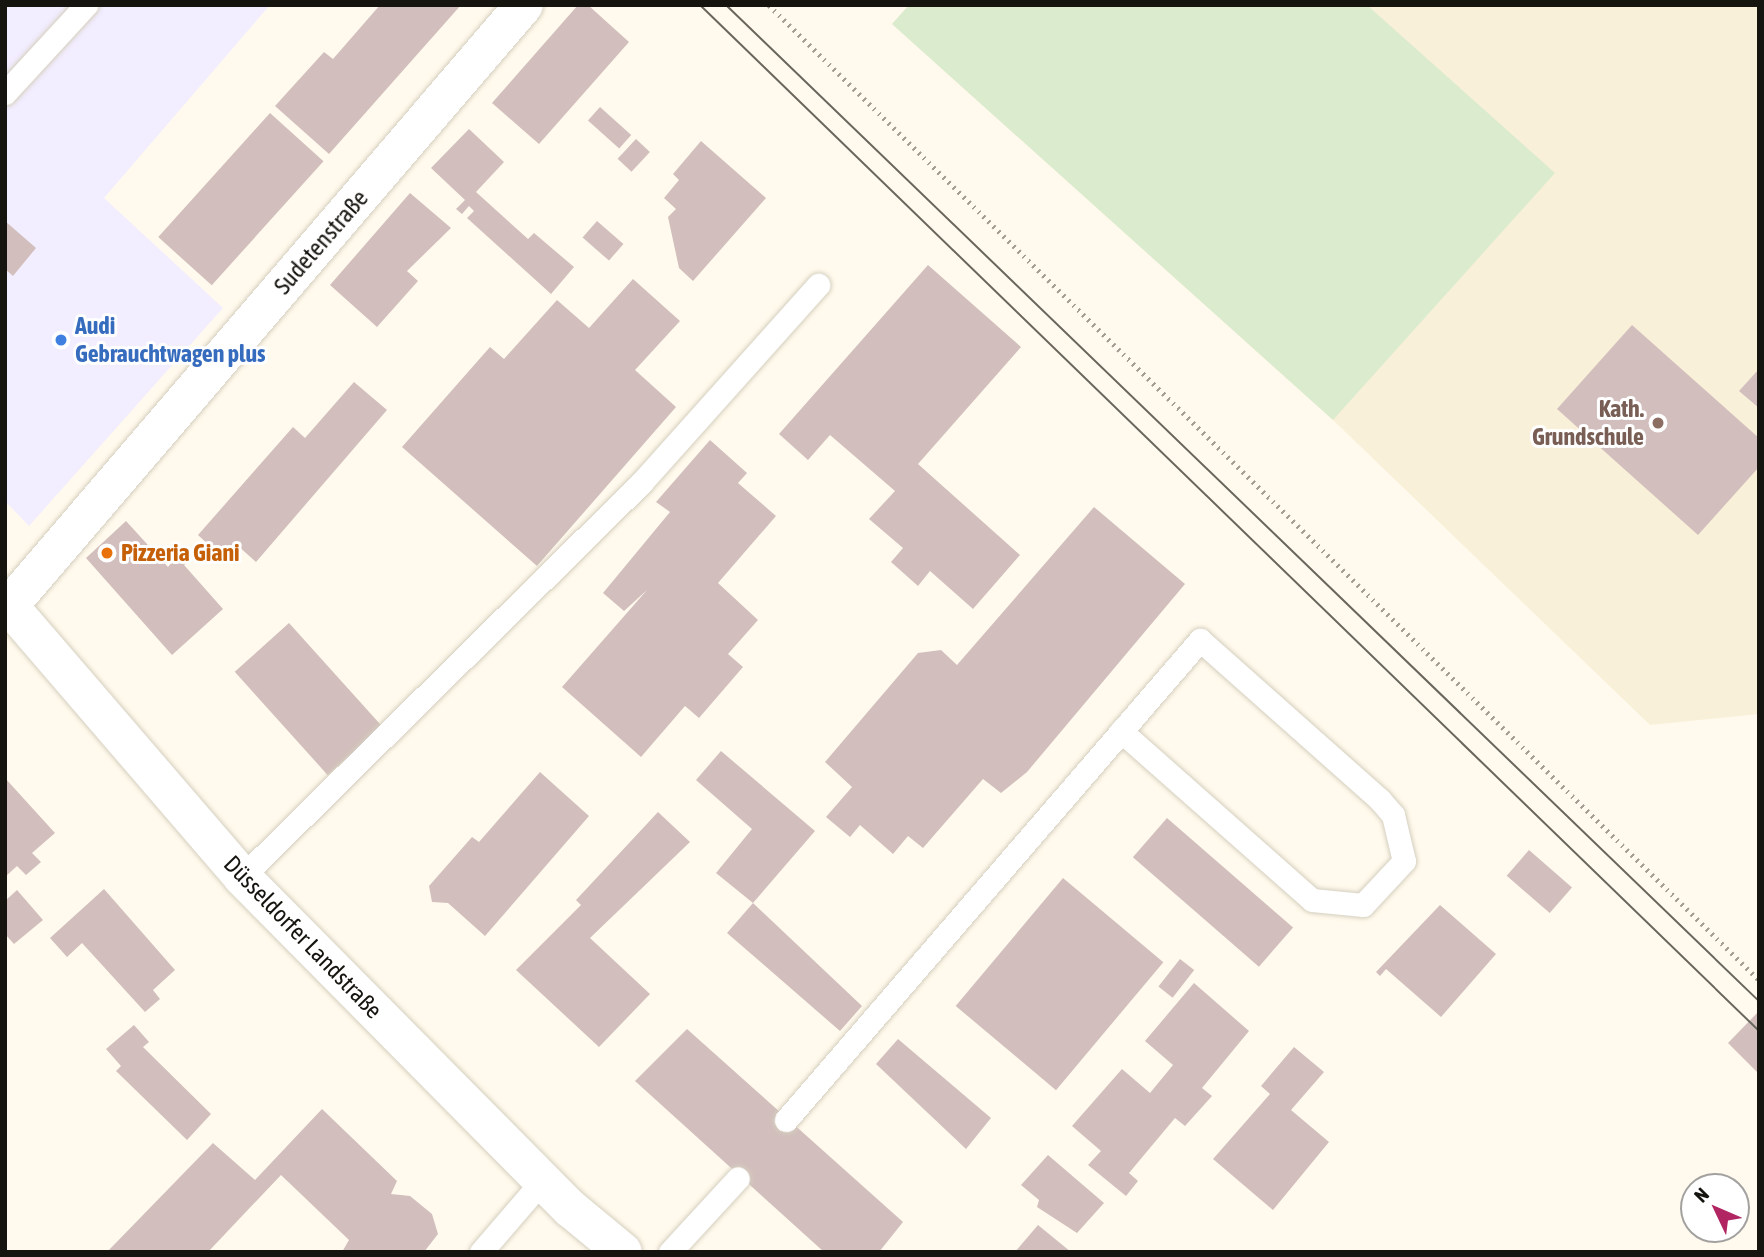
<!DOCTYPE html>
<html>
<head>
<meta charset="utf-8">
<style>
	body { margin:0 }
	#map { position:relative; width:1764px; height:1257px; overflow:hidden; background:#fffaed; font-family:"Asap Condensed",sans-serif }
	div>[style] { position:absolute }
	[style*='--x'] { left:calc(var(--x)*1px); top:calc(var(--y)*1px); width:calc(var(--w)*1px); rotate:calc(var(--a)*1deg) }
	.commercial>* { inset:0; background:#f2edff }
	.built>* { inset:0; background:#f9f0d9 }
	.green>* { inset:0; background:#dbebce }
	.building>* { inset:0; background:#d2bfbd; transform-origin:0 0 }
	.path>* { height:4.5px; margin-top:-2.25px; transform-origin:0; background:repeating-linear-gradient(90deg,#a39f95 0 2px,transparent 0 7px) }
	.roads { filter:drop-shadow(0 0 2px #d5cfbf) drop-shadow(0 0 2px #d5cfbf) }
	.lane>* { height:23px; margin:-11.5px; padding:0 11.5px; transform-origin:11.5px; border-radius:11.5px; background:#fff }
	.street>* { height:38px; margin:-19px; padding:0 19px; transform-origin:19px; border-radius:19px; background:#fff }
	.secondary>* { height:38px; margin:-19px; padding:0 19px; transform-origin:19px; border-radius:19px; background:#fff }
	.tram>* { height:2px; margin:-1px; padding:0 1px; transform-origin:1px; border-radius:1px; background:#69665e }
	.dots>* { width:19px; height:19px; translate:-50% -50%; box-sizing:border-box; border:4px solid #fff; border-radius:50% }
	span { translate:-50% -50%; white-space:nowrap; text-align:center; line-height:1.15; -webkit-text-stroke:6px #fff; paint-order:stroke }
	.street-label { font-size:24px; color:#16140f }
	.shop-label { font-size:24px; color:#366cbe; font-weight:700 }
	.left { translate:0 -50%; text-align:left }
	.education-label { font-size:24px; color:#785e54; font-weight:700 }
	.right { translate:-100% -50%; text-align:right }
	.food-label { font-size:24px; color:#c56008; font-weight:700 }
	.frame { position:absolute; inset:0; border:7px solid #16140f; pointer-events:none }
	.north { position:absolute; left:1680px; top:1173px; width:70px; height:70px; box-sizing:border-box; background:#fff; border:2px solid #a2a19f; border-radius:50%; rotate:314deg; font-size:19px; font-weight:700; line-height:28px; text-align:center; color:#16140f }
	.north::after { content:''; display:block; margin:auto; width:24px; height:32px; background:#b02562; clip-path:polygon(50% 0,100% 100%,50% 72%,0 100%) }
</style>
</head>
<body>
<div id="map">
	<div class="commercial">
		<div style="clip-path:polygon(5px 5px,270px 5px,104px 198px,223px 308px,29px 526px,5px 501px)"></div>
	</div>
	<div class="built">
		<div style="clip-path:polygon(909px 5px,1759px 5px,1759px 714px,1650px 725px,1333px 420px,892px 24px)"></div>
	</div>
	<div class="green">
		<div style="clip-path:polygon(909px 5px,1367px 5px,1555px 173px,1333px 420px,892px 24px)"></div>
	</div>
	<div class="building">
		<div style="clip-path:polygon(380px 5px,461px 5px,329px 154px,275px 106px,324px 52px,333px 59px)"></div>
		<div style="clip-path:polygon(578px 5px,588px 5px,629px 42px,539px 144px,492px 103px)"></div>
		<div style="left:600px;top:107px;width:42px;height:18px;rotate:42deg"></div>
		<div style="left:270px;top:113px;width:72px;height:167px;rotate:42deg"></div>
		<div style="clip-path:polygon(469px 129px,504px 162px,476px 192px,528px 239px,534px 233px,574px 267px,551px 294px,467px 218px,474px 211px,469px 206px,462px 214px,456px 209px,465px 200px,431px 168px)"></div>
		<div style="left:636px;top:139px;width:19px;height:27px;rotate:43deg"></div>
		<div style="clip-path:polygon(701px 141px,766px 198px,693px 281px,679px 268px,668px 217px,676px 209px,664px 198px,679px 180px,673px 174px)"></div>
		<div style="clip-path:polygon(410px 193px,451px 228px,407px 271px,418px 281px,377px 327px,330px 285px)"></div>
		<div style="clip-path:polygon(5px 221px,36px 248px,13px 276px,5px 269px)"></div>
		<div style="left:597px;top:221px;width:35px;height:22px;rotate:41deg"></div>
		<div style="clip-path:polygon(928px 265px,1021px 347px,918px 464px,1020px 555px,973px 609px,930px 571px,918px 586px,891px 562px,903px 548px,869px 519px,895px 491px,830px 435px,808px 460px,779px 434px)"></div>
		<div style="clip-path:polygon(633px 279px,680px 321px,635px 370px,676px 407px,537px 566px,402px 447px,490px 347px,504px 359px,557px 300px,589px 328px)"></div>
		<div style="clip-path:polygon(1632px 325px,1759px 438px,1759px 467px,1698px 535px,1557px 409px)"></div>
		<div style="clip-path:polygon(1759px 369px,1759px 408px,1739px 391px)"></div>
		<div style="clip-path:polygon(354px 382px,387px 410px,256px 562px,237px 545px,224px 559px,198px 535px,293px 427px,305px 438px)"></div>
		<div style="clip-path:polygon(710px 440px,747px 473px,738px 483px,776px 516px,718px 583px,758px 620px,728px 654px,743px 667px,699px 718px,685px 706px,641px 757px,562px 687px,647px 590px,624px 611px,603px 593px,670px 512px,656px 502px)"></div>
		<div style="clip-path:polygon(1094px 507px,1185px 584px,1027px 772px,1001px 793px,983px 779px,923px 848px,908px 836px,893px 854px,860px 825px,850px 837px,826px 817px,852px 787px,825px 762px,918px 653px,941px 650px,957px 665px)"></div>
		<div style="clip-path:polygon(126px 521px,168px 567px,184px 547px,194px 556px,184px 565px,223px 609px,172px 655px,86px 558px)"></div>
		<div style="left:289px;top:623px;width:139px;height:73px;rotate:48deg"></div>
		<div style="clip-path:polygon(721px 751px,815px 831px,753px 903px,862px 1006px,840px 1031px,727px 933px,753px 903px,716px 873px,752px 829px,696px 780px)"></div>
		<div style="clip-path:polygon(540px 772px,589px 816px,485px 936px,448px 903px,432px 902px,429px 886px,472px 837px,479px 842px)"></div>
		<div style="clip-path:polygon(5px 778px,55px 833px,32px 853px,41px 862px,26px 875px,17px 866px,5px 877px)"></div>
		<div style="clip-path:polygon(658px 812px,690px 842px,590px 938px,650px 994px,599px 1047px,516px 970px,581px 905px,576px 900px)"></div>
		<div style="left:1167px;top:818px;width:167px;height:52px;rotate:41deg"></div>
		<div style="left:1529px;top:850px;width:57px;height:34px;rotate:41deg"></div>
		<div style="left:1063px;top:878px;width:131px;height:167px;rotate:40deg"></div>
		<div style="clip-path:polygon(104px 889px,175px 970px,153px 990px,160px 999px,145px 1012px,82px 943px,67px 957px,50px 938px)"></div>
		<div style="clip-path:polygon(17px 890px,43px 920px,14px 944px,5px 934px,5px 901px)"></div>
		<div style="clip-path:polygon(1440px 905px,1496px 954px,1441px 1017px,1386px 969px,1380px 976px,1376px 972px)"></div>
		<div style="left:1180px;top:959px;width:18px;height:35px;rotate:38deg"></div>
		<div style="clip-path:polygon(1194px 983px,1249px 1031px,1202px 1088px,1212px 1096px,1185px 1126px,1175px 1118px,1129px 1173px,1138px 1181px,1126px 1196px,1088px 1165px,1101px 1151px,1072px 1126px,1122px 1069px,1150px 1093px,1173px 1065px,1145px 1041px)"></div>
		<div style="clip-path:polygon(1759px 1011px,1759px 1074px,1728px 1043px)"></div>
		<div style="clip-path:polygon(134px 1025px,149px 1042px,143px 1047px,211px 1114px,187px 1140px,116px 1071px,121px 1066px,106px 1049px)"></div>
		<div style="clip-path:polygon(687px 1029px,903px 1222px,879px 1252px,824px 1252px,635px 1081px)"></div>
		<div style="clip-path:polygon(898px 1039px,991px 1118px,966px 1149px,876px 1064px)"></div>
		<div style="clip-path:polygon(1294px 1047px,1324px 1072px,1291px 1110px,1329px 1142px,1273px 1210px,1213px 1159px,1270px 1094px,1261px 1086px)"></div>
		<div style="clip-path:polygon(322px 1109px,397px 1181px,391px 1194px,410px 1196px,432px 1214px,438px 1234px,424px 1252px,342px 1252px,349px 1240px,281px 1175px,208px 1252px,107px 1252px,213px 1143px,255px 1180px)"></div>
		<div style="clip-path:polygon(1048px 1155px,1104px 1203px,1077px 1233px,1037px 1207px,1039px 1200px,1021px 1185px)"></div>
		<div style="clip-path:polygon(1038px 1225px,1071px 1252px,1015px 1252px)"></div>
	</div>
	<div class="path">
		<div style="--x:769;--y:5;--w:1390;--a:44.56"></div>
	</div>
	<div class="roads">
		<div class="lane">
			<div style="--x:5;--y:93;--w:120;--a:-47.4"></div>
			<div style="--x:242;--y:877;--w:561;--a:-44.64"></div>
			<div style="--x:641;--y:483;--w:266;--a:-48.2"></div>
			<div style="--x:786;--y:1120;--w:634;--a:-49.22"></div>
			<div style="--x:1200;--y:640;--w:241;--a:41.6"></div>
			<div style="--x:1380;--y:800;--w:20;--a:49"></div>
			<div style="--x:1393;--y:815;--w:47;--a:76.6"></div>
			<div style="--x:1404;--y:861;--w:60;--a:133"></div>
			<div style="--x:1363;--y:905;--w:51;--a:-174.4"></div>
			<div style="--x:1312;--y:900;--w:255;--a:-138.5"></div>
			<div style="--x:481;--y:1252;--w:95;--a:-49.3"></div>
			<div style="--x:670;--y:1252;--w:100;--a:-47.4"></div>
		</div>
		<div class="street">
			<div style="--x:9;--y:606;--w:791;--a:-49.41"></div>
		</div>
		<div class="secondary">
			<div style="--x:5;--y:601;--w:364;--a:49.3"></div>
			<div style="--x:242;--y:877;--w:467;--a:45.3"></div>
			<div style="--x:571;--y:1209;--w:67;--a:39.6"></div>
		</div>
	</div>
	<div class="tram">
		<div style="--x:700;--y:5;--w:1475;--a:44.09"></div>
		<div style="--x:726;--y:5;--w:1435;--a:43.96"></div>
	</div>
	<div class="dots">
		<div style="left:61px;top:340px;background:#3f7fe0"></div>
		<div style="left:1658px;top:423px;background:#8d6e63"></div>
		<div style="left:107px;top:553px;background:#e8710a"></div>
	</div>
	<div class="street-label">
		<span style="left:321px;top:242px;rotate:-49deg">Sudetenstraße</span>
		<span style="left:303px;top:937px;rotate:46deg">Düsseldorfer Landstraße</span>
	</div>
	<div class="shop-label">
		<span class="left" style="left:75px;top:340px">Audi<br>Gebrauchtwagen plus</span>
	</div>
	<div class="education-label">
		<span class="right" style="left:1644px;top:423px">Kath.<br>Grundschule</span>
	</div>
	<div class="food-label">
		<span class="left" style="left:121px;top:553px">Pizzeria Giani</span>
	</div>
	<div class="frame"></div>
	<div class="north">N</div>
</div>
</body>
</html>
